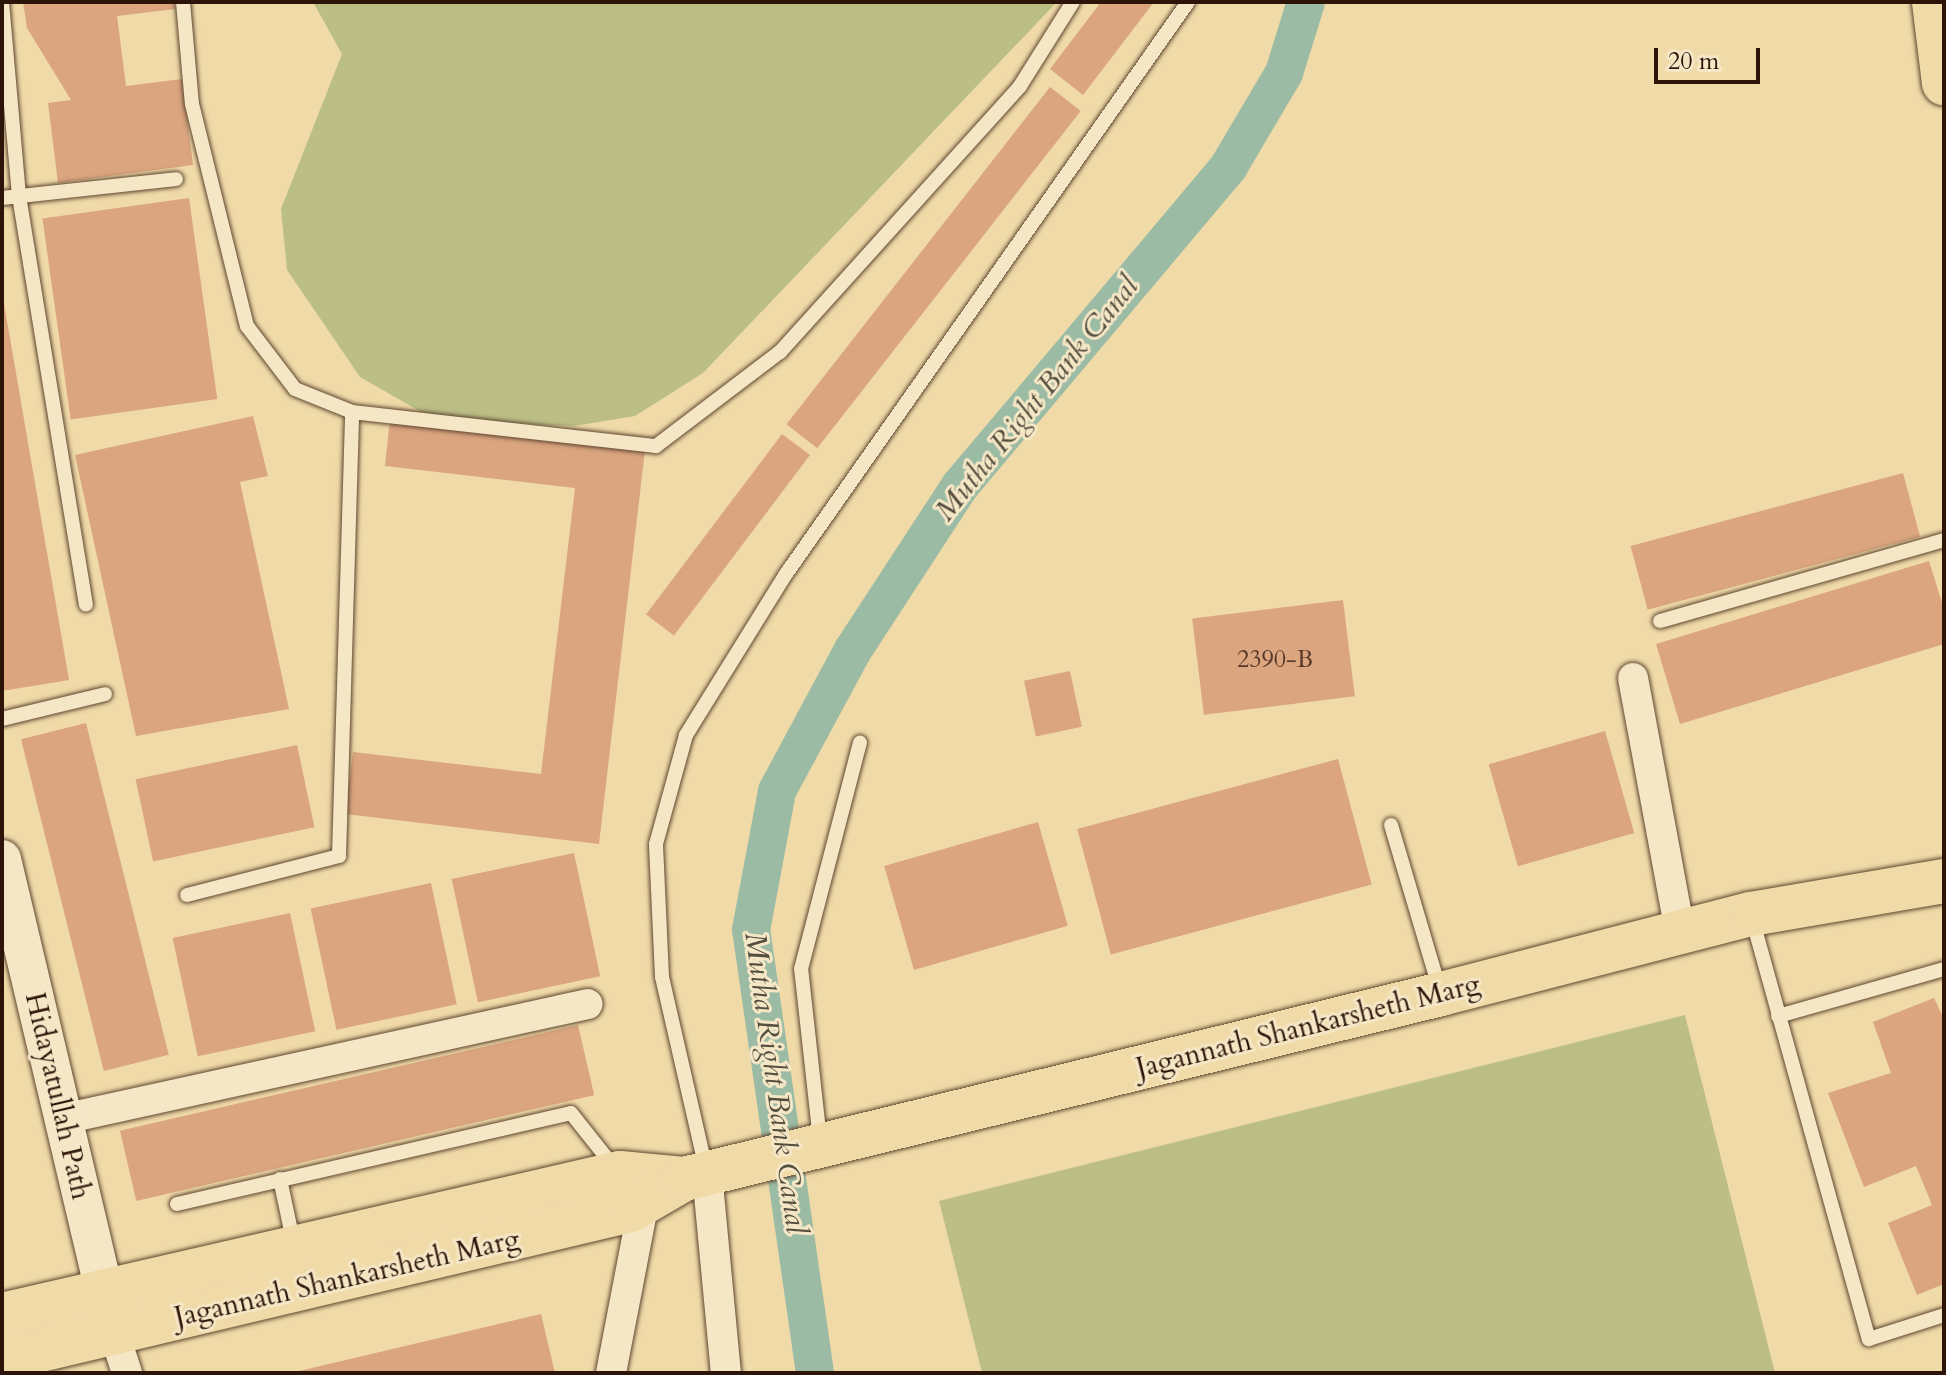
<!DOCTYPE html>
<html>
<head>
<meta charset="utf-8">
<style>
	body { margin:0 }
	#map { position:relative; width:1946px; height:1375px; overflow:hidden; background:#f0daa8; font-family:Cardo,serif }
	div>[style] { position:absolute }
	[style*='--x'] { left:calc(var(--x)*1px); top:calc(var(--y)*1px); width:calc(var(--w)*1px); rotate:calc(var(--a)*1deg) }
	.green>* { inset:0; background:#bbbf86 }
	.canal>* { height:38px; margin:-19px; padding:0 19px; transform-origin:19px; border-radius:19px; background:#9bbba4 }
	.building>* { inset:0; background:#daa57f; transform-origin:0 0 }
	.roads { filter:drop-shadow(0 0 2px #5e4631) drop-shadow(0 0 2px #5e4631) }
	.service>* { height:14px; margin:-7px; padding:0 7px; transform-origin:7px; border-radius:7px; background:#f5e7c6 }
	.minor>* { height:30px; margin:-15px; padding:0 15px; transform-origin:15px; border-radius:15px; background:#f5e7c6 }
	.tertiary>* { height:38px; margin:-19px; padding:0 19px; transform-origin:19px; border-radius:19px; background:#f5e7c6 }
	.trunk>* { height:44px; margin:-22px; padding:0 22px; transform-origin:22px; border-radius:22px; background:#f0daa8 }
	span { translate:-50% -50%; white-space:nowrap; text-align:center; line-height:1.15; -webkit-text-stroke:6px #f5e7c6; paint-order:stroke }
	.number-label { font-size:24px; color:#583826 }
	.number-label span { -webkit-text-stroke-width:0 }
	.street-label { font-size:28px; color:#2d1409 }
	.water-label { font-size:30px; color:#544e3f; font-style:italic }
	.frame { position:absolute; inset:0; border:4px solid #2d1409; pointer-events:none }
	.scale { position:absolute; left:1654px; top:48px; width:106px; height:36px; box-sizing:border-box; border:4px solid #2d1409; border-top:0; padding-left:10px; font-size:24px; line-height:28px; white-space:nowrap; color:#2d1409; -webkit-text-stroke:6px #f5e7c6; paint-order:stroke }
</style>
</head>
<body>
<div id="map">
	<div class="green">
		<div style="clip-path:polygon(313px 2px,1057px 2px,703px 373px,635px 416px,574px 426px,502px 423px,421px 412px,360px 377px,287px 270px,281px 209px,342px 54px)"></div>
		<div style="clip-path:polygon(1685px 1015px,1775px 1373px,982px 1373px,939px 1201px)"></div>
	</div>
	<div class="canal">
		<div style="--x:815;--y:1373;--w:448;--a:-98.2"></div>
		<div style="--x:751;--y:930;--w:141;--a:-79.4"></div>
		<div style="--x:777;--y:791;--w:160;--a:-61.7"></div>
		<div style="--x:853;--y:650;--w:196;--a:-56.9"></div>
		<div style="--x:960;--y:486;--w:418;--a:-49.9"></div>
		<div style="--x:1229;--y:166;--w:108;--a:-59.4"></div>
		<div style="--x:1284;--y:73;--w:74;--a:-72.8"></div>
	</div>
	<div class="building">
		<div style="clip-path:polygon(23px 2px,174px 2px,175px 9px,117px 16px,126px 86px,182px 79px,193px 165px,58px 183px,48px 103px,71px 100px,27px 28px)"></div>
		<div style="clip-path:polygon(1101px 2px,1154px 2px,1083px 95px,1050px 69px)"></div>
		<div style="left:1050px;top:87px;width:39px;height:428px;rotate:38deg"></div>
		<div style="left:189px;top:198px;width:203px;height:148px;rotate:82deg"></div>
		<div style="clip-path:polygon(2px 292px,69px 680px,2px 691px)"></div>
		<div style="clip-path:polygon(253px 416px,268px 476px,240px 482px,289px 709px,136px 736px,75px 455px)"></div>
		<div style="clip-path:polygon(390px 420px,645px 450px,599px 844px,345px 814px,353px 752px,541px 774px,575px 488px,385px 466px)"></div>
		<div style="left:782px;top:434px;width:35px;height:226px;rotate:37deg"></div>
		<div style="left:1903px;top:473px;width:66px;height:282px;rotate:75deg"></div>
		<div style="clip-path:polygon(1929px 561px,1944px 609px,1944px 644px,1680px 724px,1656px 644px)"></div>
		<div style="left:1343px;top:600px;width:97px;height:152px;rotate:83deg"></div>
		<div style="left:1070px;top:671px;width:57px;height:47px;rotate:78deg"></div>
		<div style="left:86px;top:723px;width:342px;height:67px;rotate:76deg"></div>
		<div style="left:1605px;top:731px;width:106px;height:121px;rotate:74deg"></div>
		<div style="left:297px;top:745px;width:84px;height:165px;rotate:78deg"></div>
		<div style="left:1338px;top:759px;width:130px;height:270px;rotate:75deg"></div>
		<div style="left:1038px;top:822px;width:108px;height:160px;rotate:74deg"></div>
		<div style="left:574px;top:853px;width:126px;height:125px;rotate:78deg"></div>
		<div style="left:431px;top:883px;width:124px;height:123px;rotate:78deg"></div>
		<div style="left:290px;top:913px;width:121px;height:120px;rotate:78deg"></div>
		<div style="clip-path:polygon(1934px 998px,1944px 1019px,1944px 1284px,1917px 1295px,1888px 1223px,1932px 1205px,1916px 1166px,1864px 1187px,1828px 1093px,1891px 1073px,1873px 1022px)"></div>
		<div style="left:578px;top:1025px;width:72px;height:470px;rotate:77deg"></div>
		<div style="clip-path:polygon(541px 1314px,555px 1373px,295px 1373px,295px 1372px)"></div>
	</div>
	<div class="roads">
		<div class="service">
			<div style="--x:2;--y:2;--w:195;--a:85"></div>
			<div style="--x:19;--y:196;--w:414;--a:80.7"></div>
			<div style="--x:183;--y:2;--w:102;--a:85"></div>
			<div style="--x:192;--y:104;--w:229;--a:76.1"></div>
			<div style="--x:247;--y:326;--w:79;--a:52.7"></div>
			<div style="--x:295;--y:389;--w:61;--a:22"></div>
			<div style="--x:352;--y:412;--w:306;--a:6.4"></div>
			<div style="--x:656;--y:446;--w:156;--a:-37.2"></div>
			<div style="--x:780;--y:352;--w:358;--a:-47.9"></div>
			<div style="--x:1020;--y:86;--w:99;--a:-57.8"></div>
			<div style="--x:2;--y:198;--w:175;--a:-6.2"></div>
			<div style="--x:1660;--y:621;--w:295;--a:-15.9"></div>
			<div style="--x:2;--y:719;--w:106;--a:-13.6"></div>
			<div style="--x:1391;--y:825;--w:172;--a:73.5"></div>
			<div style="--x:187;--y:895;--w:157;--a:-14.4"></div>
			<div style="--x:339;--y:856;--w:444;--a:-88.3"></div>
			<div style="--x:1752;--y:918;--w:437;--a:74.5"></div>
			<div style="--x:1869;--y:1339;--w:79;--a:-17.7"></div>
			<div style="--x:1778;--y:1016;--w:173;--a:-15.8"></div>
			<div style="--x:820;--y:1140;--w:172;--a:-96.3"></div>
			<div style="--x:801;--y:969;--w:234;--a:-75.4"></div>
			<div style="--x:706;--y:1169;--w:197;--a:-102.9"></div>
			<div style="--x:662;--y:977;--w:133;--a:-92.6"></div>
			<div style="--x:656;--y:844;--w:113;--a:-74.6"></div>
			<div style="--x:686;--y:735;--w:190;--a:-58.2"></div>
			<div style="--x:786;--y:574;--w:699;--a:-54.9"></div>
			<div style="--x:280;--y:1179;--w:67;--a:78"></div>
			<div style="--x:177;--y:1204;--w:404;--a:-13"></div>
			<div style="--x:571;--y:1113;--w:69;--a:51.5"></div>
		</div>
		<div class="minor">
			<div style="--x:1633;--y:678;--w:258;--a:79.5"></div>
			<div style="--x:63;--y:1119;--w:537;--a:-12.36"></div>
			<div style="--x:707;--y:1173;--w:201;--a:84.6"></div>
			<div style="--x:114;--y:1333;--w:42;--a:72"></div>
			<div style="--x:611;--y:1373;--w:174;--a:-79.1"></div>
		</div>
		<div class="tertiary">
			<div style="--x:2;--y:859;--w:473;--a:76.7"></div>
		</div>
		<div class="trunk">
			<div style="--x:1934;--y:2;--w:82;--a:83"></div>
			<div style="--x:2;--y:1315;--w:634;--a:-12.94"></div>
			<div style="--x:620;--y:1173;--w:64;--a:5.4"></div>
			<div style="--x:2;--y:1359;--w:646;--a:-13.33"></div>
			<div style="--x:631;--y:1210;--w:61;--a:-30.3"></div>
			<div style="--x:684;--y:1179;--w:779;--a:-13.73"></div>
			<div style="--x:1441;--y:994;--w:320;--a:-14.5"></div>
			<div style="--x:1751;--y:914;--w:196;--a:-9.7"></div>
		</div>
	</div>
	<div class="number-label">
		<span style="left:1275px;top:660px">2390-B</span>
	</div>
	<div class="street-label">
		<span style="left:1308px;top:1026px;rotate:-14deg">Jagannath Shankarsheth Marg</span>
		<span style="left:58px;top:1096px;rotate:77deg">Hidayatullah Path</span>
		<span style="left:347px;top:1278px;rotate:-13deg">Jagannath Shankarsheth Marg</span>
	</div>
	<div class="water-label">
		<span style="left:1037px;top:399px;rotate:-51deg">Mutha Right Bank Canal</span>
		<span style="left:775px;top:1083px;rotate:82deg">Mutha Right Bank Canal</span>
	</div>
	<div class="frame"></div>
	<div class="scale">20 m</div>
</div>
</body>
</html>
